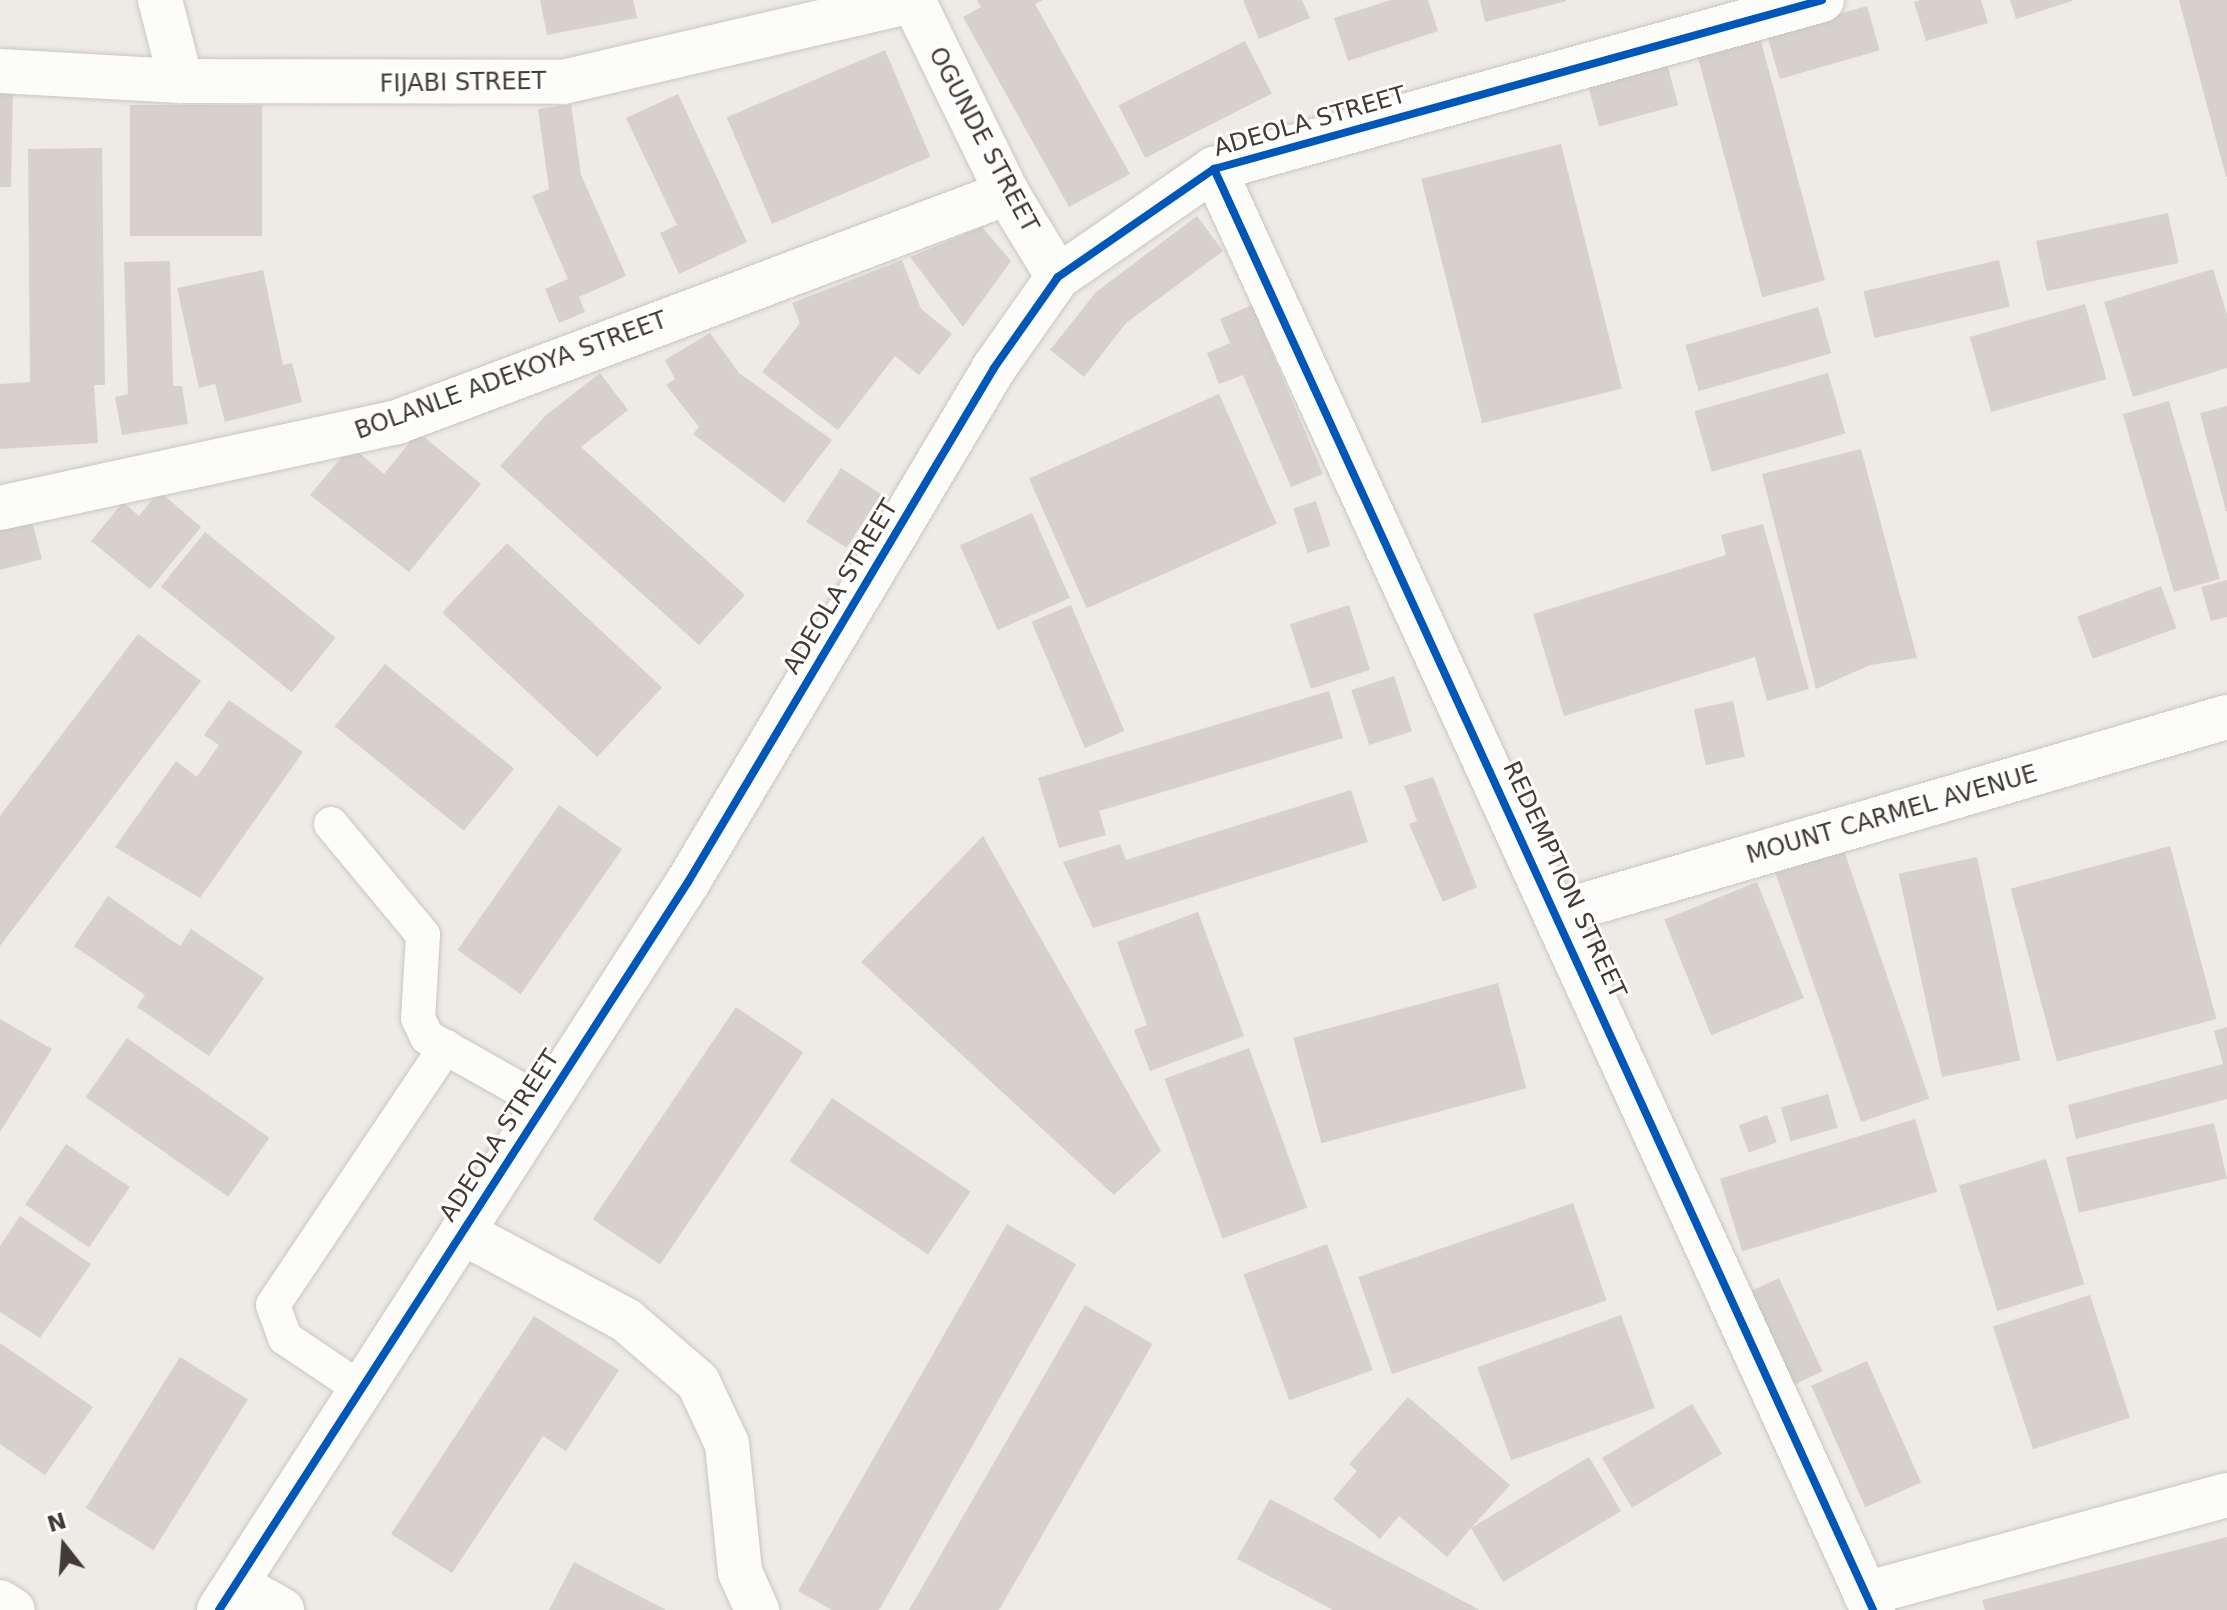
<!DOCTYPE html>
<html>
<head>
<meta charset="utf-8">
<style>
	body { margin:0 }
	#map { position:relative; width:2227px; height:1610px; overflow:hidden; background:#eeeae6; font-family:"DejaVu Sans",sans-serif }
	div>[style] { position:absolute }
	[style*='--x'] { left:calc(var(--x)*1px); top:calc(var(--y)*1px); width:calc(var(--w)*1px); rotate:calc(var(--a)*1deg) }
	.building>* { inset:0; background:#d6d1cd; transform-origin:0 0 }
	.roads { filter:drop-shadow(0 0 2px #cac6c2) drop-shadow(0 0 2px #cac6c2) }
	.service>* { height:34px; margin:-17px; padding:0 17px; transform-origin:17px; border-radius:17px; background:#fcfcfb }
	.minor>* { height:44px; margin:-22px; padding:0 22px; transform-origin:22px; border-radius:22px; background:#fcfcfb }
	.cycleway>* { height:8px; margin:-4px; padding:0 4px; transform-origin:4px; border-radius:4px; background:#0057b8 }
	span { translate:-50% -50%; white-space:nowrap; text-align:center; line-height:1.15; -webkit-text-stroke:6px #fff; paint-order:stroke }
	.street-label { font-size:24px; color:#423a34 }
	.north { position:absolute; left:24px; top:1506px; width:80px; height:80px; -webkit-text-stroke:6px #fff; paint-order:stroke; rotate:343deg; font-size:22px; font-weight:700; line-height:32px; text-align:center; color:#423a34 }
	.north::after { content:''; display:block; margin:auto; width:28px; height:36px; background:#423a34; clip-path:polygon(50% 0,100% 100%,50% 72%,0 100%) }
</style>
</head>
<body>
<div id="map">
	<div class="building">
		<div style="clip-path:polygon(540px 0,633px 0,637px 18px,547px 35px)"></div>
		<div style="clip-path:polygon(977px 0,1043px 0,1035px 4px,1130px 174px,1069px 207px,963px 17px,981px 7px)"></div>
		<div style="clip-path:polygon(1243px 0,1302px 0,1310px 18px,1259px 39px)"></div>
		<div style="clip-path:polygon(1391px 0,1428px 0,1438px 31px,1348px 61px,1334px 18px)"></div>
		<div style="clip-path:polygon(1480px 0,1566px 0,1566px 1px,1485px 22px)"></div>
		<div style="clip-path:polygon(1921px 0,1981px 0,1988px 23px,1926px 41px,1914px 2px)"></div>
		<div style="clip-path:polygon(2010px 0,2072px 0,2072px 1px,2016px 19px)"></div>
		<div style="clip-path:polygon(2179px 0,2227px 0,2227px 177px,2226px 177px)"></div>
		<div style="left:1867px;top:6px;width:46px;height:104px;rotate:74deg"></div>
		<div style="left:1759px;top:34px;width:255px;height:65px;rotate:75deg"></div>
		<div style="left:1245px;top:41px;width:59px;height:142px;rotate:63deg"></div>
		<div style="left:885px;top:50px;width:116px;height:172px;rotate:67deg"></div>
		<div style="left:1665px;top:56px;width:51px;height:82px;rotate:75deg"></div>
		<div style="clip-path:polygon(0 85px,13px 85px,11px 187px,0 187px)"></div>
		<div style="clip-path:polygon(678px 94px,747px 242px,679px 274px,660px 233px,677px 225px,626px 118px)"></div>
		<div style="clip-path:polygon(571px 104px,581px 175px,626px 276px,579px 297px,585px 312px,559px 323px,545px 289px,568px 279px,532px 196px,549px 189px,538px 109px)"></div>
		<div style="left:130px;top:105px;width:132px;height:131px"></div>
		<div style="left:1561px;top:144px;width:252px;height:144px;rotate:76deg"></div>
		<div style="clip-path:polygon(102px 148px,105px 385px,94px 385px,98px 443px,0 449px,0 384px,30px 382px,28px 149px)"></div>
		<div style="left:2168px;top:213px;width:51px;height:135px;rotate:78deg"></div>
		<div style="clip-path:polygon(1197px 216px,1223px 251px,1126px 323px,1084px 377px,1050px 350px,1096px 292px)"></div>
		<div style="clip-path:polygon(982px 227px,1011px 261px,963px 327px,910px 257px)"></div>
		<div style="clip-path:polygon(902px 260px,921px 309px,952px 334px,919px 375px,895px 356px,838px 430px,762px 372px,800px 323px,792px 303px)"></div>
		<div style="left:1999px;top:260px;width:48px;height:139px;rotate:77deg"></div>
		<div style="clip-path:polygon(170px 261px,173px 386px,182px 386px,188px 424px,122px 435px,115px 397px,128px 394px,124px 262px)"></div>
		<div style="clip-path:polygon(2213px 269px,2227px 315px,2227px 368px,2133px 397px,2104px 302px)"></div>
		<div style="clip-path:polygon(263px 270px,283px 365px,292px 363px,302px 402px,225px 422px,215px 384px,199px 388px,177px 288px)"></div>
		<div style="left:2085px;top:304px;width:78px;height:120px;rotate:74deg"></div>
		<div style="clip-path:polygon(1252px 305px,1323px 474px,1291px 487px,1243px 375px,1219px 384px,1207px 353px,1230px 343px,1220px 319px)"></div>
		<div style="left:1818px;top:307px;width:48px;height:138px;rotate:74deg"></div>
		<div style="clip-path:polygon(710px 333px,739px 373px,832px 440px,784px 503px,693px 434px,699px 427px,666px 385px,675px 379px,665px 360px)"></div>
		<div style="clip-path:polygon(600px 373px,628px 410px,581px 447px,745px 595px,699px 645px,500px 466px,545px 416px)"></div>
		<div style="left:1828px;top:373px;width:63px;height:139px;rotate:74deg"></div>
		<div style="left:1219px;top:394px;width:142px;height:208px;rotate:66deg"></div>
		<div style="left:2169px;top:401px;width:185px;height:48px;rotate:74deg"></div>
		<div style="clip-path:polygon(2227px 406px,2227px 511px,2226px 511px,2200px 413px)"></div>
		<div style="clip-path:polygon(418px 432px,481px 484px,409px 572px,310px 495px,351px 446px,384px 474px)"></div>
		<div style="clip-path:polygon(1861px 449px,1917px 658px,1870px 665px,1816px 689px,1762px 474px)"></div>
		<div style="left:841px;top:468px;width:48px;height:64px;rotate:33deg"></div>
		<div style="clip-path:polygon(159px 491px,201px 527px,150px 589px,91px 541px,123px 502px,139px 516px)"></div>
		<div style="left:1316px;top:501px;width:47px;height:24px;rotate:72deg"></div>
		<div style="clip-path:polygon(28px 507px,42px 559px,0 570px,0 514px)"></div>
		<div style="left:1032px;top:513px;width:93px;height:79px;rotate:66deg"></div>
		<div style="clip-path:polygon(1763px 524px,1809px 689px,1767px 701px,1755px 657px,1564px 716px,1533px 614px,1726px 555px,1721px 535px)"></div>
		<div style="left:205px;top:532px;width:168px;height:70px;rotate:39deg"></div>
		<div style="left:507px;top:543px;width:212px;height:95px;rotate:43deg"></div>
		<div style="clip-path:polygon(2227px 580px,2227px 617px,2211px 621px,2201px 587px)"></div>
		<div style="left:2161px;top:586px;width:45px;height:89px;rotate:70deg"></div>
		<div style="left:1071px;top:605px;width:137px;height:43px;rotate:67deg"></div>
		<div style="left:1349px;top:605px;width:68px;height:62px;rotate:72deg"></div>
		<div style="clip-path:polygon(138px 634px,201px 681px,0 946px,0 816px)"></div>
		<div style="left:385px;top:664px;width:166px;height:80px;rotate:39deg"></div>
		<div style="left:1394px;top:676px;width:58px;height:45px;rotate:72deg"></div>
		<div style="clip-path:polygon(1329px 691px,1343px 738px,1099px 811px,1106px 835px,1059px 848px,1038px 778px)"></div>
		<div style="clip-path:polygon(229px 700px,303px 752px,200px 898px,115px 847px,176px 761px,197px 777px,219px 745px,204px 735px)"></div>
		<div style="left:1733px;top:701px;width:57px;height:40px;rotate:78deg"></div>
		<div style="clip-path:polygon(1433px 777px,1477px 887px,1443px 902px,1409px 824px,1417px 821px,1404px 786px)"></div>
		<div style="clip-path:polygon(1351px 790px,1368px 842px,1093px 928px,1063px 862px,1120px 844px,1126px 860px)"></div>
		<div style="left:559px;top:805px;width:77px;height:177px;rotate:35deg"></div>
		<div style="clip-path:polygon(983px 836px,1161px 1151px,1114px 1195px,861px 962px)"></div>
		<div style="left:2170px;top:846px;width:179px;height:165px;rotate:75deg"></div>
		<div style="left:1843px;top:848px;width:265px;height:72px;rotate:71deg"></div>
		<div style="left:1977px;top:857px;width:208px;height:80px;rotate:78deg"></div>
		<div style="left:1757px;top:882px;width:125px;height:100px;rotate:68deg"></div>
		<div style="clip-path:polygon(108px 896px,180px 946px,191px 929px,264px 978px,209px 1056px,137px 1007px,145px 995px,74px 946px)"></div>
		<div style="clip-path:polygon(1198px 912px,1244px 1036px,1150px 1071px,1134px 1030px,1147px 1025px,1117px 942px)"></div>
		<div style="left:1498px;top:983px;width:109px;height:212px;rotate:75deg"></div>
		<div style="left:736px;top:1007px;width:81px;height:256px;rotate:34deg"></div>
		<div style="clip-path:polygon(0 1019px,52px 1049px,0 1132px)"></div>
		<div style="clip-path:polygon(2227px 1027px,2227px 1099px,2076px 1139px,2068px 1105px,2223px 1064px,2214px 1031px)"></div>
		<div style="left:127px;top:1038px;width:174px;height:72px;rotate:35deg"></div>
		<div style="left:1249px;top:1048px;width:170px;height:90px;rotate:70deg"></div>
		<div style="left:1828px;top:1094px;width:35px;height:49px;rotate:74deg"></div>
		<div style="left:832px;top:1098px;width:167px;height:76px;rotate:34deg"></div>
		<div style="left:1767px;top:1115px;width:29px;height:30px;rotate:70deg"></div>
		<div style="left:1915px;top:1119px;width:76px;height:204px;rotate:73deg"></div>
		<div style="left:2214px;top:1123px;width:57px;height:152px;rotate:77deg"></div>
		<div style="left:66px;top:1144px;width:77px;height:73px;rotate:34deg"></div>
		<div style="left:2046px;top:1159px;width:131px;height:91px;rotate:73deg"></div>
		<div style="left:1573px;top:1203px;width:103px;height:227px;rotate:71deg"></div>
		<div style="clip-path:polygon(20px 1216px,91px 1264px,40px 1338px,0 1312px,0 1246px)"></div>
		<div style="clip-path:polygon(1007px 1224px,1076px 1264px,879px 1610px,832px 1610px,798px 1591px)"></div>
		<div style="left:1327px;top:1244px;width:134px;height:89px;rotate:70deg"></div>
		<div style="left:1779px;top:1278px;width:103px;height:40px;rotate:65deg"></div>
		<div style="left:2090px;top:1295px;width:129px;height:102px;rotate:72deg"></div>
		<div style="left:1085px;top:1305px;width:78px;height:352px;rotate:30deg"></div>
		<div style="left:1621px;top:1315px;width:99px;height:153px;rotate:70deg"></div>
		<div style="clip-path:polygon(534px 1316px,619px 1370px,566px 1451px,543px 1436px,452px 1573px,391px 1534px)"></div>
		<div style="clip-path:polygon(0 1343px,93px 1407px,45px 1475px,0 1444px)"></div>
		<div style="left:180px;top:1357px;width:80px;height:178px;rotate:32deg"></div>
		<div style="left:1867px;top:1361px;width:133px;height:61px;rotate:66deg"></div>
		<div style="clip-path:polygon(1408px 1397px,1510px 1485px,1471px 1528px,1589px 1457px,1621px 1511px,1503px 1582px,1471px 1528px,1447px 1557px,1399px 1516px,1380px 1539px,1333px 1499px,1357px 1471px,1349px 1464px)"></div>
		<div style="left:1692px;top:1404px;width:58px;height:105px;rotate:59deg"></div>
		<div style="clip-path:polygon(1270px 1499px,1480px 1610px,1333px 1610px,1237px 1559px)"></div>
		<div style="clip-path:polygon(2227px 1537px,2227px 1610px,1985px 1610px,1982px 1600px)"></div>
		<div style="clip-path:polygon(574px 1562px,666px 1610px,549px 1610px)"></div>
	</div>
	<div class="roads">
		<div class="service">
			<div style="--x:331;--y:824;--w:144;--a:50.3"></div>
			<div style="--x:423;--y:935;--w:83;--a:93.4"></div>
			<div style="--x:418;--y:1018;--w:21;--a:65"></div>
			<div style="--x:427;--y:1037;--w:134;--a:29.4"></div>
			<div style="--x:361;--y:1389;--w:92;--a:-146.1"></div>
			<div style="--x:285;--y:1338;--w:35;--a:-110"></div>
			<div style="--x:273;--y:1305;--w:311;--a:-56.2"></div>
		</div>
		<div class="minor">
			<div style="--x:160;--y:0;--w:84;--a:75.5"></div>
			<div style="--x:913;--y:0;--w:215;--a:64"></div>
			<div style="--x:1007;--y:193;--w:98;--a:58.7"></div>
			<div style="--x:0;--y:71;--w:181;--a:3.2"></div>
			<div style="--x:181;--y:81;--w:382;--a:0.1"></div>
			<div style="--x:563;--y:82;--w:362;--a:-13.1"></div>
			<div style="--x:1214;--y:169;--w:1585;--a:65.42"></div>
			<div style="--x:0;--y:508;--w:406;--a:-12.2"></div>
			<div style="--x:397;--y:422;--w:652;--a:-20.58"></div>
			<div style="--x:1557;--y:913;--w:698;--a:-16.31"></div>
			<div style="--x:462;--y:1232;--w:186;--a:28.2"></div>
			<div style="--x:626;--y:1320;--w:95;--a:40.7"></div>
			<div style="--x:698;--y:1382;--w:68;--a:64.9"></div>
			<div style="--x:727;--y:1444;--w:129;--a:84.2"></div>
			<div style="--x:740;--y:1572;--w:42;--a:65.9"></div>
			<div style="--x:236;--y:1584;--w:53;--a:29.5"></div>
			<div style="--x:1865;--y:1594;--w:375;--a:-15.3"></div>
			<div style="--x:0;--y:1602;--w:15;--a:32"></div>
			<div style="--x:219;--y:1610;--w:866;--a:-57.21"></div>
			<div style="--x:688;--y:882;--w:598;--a:-59.23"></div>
			<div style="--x:994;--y:368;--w:111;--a:-54.9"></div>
			<div style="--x:1058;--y:277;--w:190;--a:-34.7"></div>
			<div style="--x:1214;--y:169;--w:631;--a:-15.53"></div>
		</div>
	</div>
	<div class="cycleway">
		<div style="--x:1214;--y:169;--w:1585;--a:65.42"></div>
		<div style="--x:219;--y:1610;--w:866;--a:-57.21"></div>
		<div style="--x:688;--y:882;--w:598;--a:-59.23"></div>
		<div style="--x:994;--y:368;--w:111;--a:-54.9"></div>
		<div style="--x:1058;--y:277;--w:190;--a:-34.7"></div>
		<div style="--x:1214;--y:169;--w:631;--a:-15.53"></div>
	</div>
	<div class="street-label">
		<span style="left:463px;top:83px;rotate:-1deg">FIJABI STREET</span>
		<span style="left:1310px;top:122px;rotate:-16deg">ADEOLA STREET</span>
		<span style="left:983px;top:140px;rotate:62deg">OGUNDE STREET</span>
		<span style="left:511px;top:376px;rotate:-20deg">BOLANLE ADEKOYA STREET</span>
		<span style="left:841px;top:587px;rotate:-59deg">ADEOLA STREET</span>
		<span style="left:1892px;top:815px;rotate:-16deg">MOUNT CARMEL AVENUE</span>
		<span style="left:1564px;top:880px;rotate:65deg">REDEMPTION STREET</span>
		<span style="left:500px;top:1136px;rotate:-57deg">ADEOLA STREET</span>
	</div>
	<div class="north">N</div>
</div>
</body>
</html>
